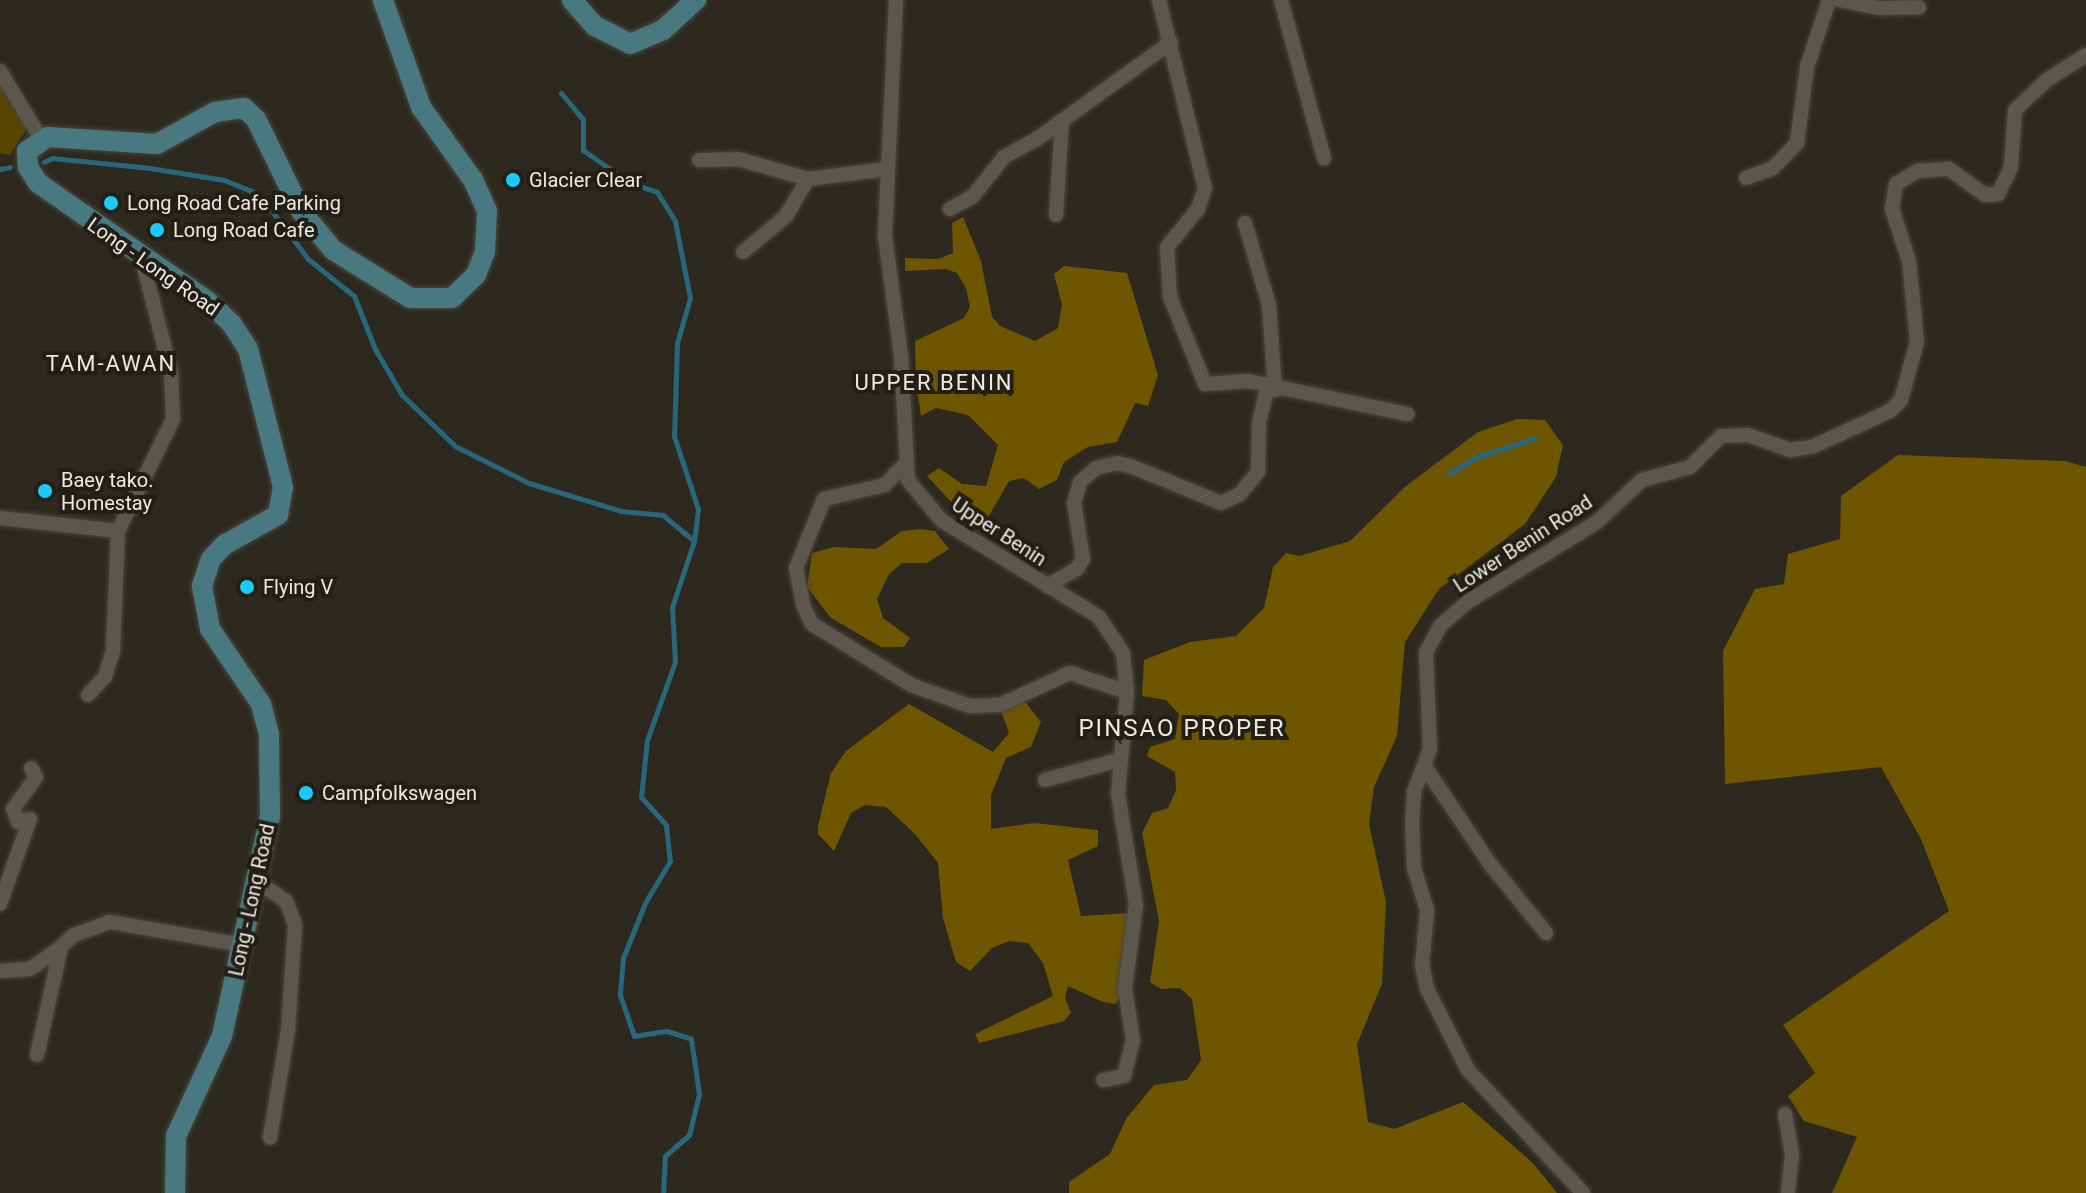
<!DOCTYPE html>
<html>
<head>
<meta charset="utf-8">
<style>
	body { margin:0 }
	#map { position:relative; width:2086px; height:1193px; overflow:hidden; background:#2d291f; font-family:Roboto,sans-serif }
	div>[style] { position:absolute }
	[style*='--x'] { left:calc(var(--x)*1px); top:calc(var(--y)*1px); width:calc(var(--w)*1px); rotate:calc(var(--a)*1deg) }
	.green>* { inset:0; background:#5a4500 }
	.forest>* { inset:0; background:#6e5500 }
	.stream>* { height:5px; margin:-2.5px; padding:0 2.5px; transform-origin:2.5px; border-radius:2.5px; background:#29677c }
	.roads { filter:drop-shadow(0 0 2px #49463d) drop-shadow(0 0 2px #49463d) }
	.street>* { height:14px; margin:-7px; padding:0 7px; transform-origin:7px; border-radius:7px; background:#5c574c }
	.secondary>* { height:20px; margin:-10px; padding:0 10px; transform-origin:10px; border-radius:10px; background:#497980 }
	.dots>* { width:22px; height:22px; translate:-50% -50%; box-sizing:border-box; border:4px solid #231f15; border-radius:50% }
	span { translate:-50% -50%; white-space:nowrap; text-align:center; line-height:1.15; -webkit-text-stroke:8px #231f15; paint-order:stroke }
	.poi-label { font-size:20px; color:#edeae3 }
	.left { translate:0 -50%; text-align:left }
	.street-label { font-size:20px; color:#edeae3 }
	.neighbourhood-label { font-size:22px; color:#edeae3; letter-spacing:2px }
	.quarter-label { font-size:24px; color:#edeae3; letter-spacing:2px }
</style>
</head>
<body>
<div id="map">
	<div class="green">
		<div style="clip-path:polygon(0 79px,27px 128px,10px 155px,0 153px)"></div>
	</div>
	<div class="forest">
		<div style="clip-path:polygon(963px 217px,981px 261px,992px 317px,1000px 326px,1035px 341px,1058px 328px,1062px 305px,1054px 274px,1064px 266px,1127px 273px,1158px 375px,1148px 406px,1135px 403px,1117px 442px,1088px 447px,1064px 462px,1057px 480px,1039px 489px,1024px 478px,1009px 481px,987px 519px,975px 520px,956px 507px,927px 476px,939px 468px,962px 484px,986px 486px,998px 445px,968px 415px,936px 408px,921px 416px,916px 382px,915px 341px,964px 318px,970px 307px,966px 288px,957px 273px,946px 269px,905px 271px,905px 258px,938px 259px,953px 253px,952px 223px)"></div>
		<div style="clip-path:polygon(1517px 419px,1545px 420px,1563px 445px,1556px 477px,1525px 524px,1439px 589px,1405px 642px,1397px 736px,1374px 787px,1369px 824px,1386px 902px,1382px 984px,1357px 1044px,1368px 1122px,1394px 1129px,1463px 1102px,1533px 1163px,1557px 1193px,1069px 1193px,1069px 1182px,1110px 1154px,1126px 1119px,1154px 1085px,1187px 1080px,1201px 1060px,1192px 999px,1180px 988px,1161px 989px,1150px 982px,1159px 921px,1142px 833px,1152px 813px,1168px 808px,1176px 790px,1175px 772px,1147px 756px,1150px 747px,1175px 739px,1179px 714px,1166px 700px,1142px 696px,1144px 660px,1190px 642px,1236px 636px,1264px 608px,1273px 567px,1286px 553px,1299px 556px,1350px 541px,1406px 486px,1478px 432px)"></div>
		<div style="clip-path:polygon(1898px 455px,2065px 461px,2086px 467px,2086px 1193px,1832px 1193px,1857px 1137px,1804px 1121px,1788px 1096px,1815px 1073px,1783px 1025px,1949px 911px,1921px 839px,1881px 767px,1725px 784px,1723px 651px,1755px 589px,1784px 584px,1788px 554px,1840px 539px,1841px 496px)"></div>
		<div style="clip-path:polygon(921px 529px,935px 531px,949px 549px,927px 563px,902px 563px,889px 574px,877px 599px,883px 618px,910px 638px,904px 647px,881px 647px,831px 618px,807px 587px,812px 553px,834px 547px,876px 549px,902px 531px)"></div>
		<div style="clip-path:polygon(1010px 702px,1026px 703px,1041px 722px,1031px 747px,1006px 758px,991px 795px,991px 829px,1035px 823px,1098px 830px,1098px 846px,1068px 860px,1081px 916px,1129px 913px,1122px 996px,1115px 1004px,1103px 1002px,1068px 986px,1065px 998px,1071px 1013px,1064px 1021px,979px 1043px,975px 1034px,1053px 996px,1043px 963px,1028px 943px,1009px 941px,992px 948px,970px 971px,956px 962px,943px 918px,938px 863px,915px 834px,886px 807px,865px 805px,851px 813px,834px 851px,818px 834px,818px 826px,831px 773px,846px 751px,909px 704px,993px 752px,1009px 733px,1001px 711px)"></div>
	</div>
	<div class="stream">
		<div style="--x:561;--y:93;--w:34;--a:50"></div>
		<div style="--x:583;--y:119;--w:31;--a:90"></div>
		<div style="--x:583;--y:150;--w:57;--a:35.1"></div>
		<div style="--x:630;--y:183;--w:28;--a:18"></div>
		<div style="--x:657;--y:192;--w:34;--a:58"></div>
		<div style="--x:675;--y:221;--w:78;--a:79"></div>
		<div style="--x:690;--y:298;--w:47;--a:106.1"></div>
		<div style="--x:677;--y:343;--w:93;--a:91.8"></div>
		<div style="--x:674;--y:436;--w:77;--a:71.8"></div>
		<div style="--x:698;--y:509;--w:32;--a:97"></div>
		<div style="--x:694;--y:541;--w:70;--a:108.4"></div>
		<div style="--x:672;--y:607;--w:55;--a:86.9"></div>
		<div style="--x:675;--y:662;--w:83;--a:109.7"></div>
		<div style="--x:647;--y:740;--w:57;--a:96"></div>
		<div style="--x:641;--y:797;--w:38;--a:48"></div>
		<div style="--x:666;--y:825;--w:36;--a:84"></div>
		<div style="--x:670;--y:861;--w:49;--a:120.8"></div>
		<div style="--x:645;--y:903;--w:59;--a:111.8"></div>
		<div style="--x:623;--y:958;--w:37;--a:95"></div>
		<div style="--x:620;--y:995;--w:43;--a:71.1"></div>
		<div style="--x:634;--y:1036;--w:33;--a:-9"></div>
		<div style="--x:667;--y:1031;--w:25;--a:18"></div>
		<div style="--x:691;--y:1039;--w:56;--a:81.7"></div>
		<div style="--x:699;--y:1094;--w:42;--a:103.7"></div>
		<div style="--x:689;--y:1135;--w:32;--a:139"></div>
		<div style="--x:665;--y:1156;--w:37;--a:93"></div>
		<div style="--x:44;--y:162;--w:9;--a:-27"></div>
		<div style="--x:52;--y:158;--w:99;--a:5.8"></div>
		<div style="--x:150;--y:168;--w:75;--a:9.2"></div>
		<div style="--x:224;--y:180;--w:38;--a:22"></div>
		<div style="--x:259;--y:194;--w:81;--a:53"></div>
		<div style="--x:308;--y:259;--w:59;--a:38.8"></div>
		<div style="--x:354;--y:296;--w:57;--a:68.4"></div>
		<div style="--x:375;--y:349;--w:53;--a:59.6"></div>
		<div style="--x:402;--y:395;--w:74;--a:43.9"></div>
		<div style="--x:455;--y:446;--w:83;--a:26.6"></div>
		<div style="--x:529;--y:483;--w:96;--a:16.9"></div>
		<div style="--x:621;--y:511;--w:42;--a:5.4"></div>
		<div style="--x:663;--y:515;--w:40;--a:40"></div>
		<div style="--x:0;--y:169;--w:10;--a:-11"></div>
		<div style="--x:1450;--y:473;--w:31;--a:-31"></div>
		<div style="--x:1477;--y:457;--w:61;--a:-18.1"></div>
	</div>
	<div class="roads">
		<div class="street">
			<div style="--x:896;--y:0;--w:236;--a:92.7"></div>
			<div style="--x:885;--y:236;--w:121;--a:82.4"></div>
			<div style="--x:901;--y:356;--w:124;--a:86.8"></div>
			<div style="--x:908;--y:480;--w:52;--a:50.5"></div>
			<div style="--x:941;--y:520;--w:185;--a:31.5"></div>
			<div style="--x:1099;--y:617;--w:43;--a:56.3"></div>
			<div style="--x:1123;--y:653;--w:39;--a:84"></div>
			<div style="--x:1127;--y:692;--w:102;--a:95"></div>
			<div style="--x:1118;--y:794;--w:112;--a:80.8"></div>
			<div style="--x:1136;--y:905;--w:85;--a:97.5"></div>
			<div style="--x:1125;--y:989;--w:52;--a:81.1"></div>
			<div style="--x:1133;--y:1040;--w:37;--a:104"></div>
			<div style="--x:1124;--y:1076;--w:21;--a:169"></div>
			<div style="--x:1159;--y:0;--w:194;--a:76.3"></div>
			<div style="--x:1205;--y:188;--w:22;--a:108"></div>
			<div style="--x:1198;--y:209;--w:49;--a:129.2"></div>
			<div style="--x:1167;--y:247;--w:50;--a:86.6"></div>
			<div style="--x:1170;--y:297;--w:94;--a:68.1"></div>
			<div style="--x:1205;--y:384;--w:43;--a:-4"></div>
			<div style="--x:1248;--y:381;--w:163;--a:11.7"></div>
			<div style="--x:1281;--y:0;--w:164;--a:74.8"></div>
			<div style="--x:1839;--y:0;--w:42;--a:11"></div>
			<div style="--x:1880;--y:8;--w:39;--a:-1"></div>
			<div style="--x:0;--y:71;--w:79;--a:58.9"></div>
			<div style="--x:699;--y:160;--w:39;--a:-1"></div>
			<div style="--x:738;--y:159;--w:73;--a:15.9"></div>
			<div style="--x:808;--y:179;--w:80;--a:-7.2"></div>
			<div style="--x:1746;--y:178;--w:29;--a:-20"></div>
			<div style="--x:1773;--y:168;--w:35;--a:-46"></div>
			<div style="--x:1797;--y:143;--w:77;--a:-82.5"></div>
			<div style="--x:1807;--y:67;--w:71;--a:-71.8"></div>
			<div style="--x:950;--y:209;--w:26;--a:-29"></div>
			<div style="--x:973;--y:196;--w:50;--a:-51.5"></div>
			<div style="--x:1004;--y:157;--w:38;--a:-29"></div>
			<div style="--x:1037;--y:139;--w:165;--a:-35.9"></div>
			<div style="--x:1056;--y:215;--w:95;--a:-86.4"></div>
			<div style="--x:1245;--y:223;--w:85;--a:73.7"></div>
			<div style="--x:1269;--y:305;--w:85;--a:86"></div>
			<div style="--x:743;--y:252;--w:56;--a:-39.9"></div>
			<div style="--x:786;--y:216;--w:43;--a:-59.3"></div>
			<div style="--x:906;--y:463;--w:30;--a:134"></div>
			<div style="--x:885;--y:485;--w:63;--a:167.1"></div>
			<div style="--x:824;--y:499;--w:74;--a:112.1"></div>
			<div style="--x:796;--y:568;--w:38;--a:79"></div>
			<div style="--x:803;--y:605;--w:21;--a:65"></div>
			<div style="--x:812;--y:624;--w:116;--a:31.6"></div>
			<div style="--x:911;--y:685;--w:63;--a:19.6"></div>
			<div style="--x:970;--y:706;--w:30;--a:-2"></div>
			<div style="--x:1000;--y:705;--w:77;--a:-24.6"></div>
			<div style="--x:1070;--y:673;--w:60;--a:18.4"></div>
			<div style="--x:0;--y:518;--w:119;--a:6.3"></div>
			<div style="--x:118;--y:531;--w:125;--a:-63.8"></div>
			<div style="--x:173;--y:419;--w:47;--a:-92.4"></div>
			<div style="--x:171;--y:372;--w:120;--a:-104.5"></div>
			<div style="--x:1047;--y:586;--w:34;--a:-30"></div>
			<div style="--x:1077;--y:569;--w:12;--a:-59"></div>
			<div style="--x:1083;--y:559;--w:57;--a:-99.1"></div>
			<div style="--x:1074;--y:503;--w:22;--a:-74"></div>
			<div style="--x:1080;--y:482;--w:21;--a:-41"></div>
			<div style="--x:1096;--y:468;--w:22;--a:-13"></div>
			<div style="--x:1117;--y:463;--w:16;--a:14"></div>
			<div style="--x:1133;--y:467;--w:95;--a:22.2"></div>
			<div style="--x:1221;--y:503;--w:21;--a:-25"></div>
			<div style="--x:1240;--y:494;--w:28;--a:-51"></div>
			<div style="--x:1258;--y:472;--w:49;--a:-88.8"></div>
			<div style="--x:1259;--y:423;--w:37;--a:-77"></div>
			<div style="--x:88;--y:695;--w:25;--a:-47"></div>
			<div style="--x:105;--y:677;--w:27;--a:-73"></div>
			<div style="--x:113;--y:651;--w:120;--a:-87.6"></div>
			<div style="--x:1425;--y:767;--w:117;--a:56.2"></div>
			<div style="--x:1490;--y:864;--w:89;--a:50.9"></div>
			<div style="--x:1045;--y:780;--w:77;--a:-15.1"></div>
			<div style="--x:257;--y:881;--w:35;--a:35"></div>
			<div style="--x:286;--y:901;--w:26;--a:69"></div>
			<div style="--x:295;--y:925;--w:105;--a:93.8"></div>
			<div style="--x:288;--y:1030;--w:109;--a:99.5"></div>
			<div style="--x:0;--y:904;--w:90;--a:-70.6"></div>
			<div style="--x:30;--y:819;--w:12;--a:166"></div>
			<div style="--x:18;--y:822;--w:14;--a:-111"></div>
			<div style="--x:13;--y:809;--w:39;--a:-54"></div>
			<div style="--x:36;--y:777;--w:10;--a:-119"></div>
			<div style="--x:0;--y:971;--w:30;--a:-4"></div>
			<div style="--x:30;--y:969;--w:38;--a:-35"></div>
			<div style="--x:37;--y:1055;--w:111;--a:-77.5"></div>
			<div style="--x:61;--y:947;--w:18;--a:-43"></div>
			<div style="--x:74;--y:935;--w:38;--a:-20"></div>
			<div style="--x:110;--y:922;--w:135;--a:9.8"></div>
			<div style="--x:1785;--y:1114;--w:41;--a:80.1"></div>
			<div style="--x:1792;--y:1154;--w:39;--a:96"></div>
			<div style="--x:1583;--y:1193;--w:168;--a:-133.1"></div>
			<div style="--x:1468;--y:1070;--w:91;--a:-116.8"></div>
			<div style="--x:1427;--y:989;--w:24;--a:-102"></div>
			<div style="--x:1422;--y:966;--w:56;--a:-84.9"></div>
			<div style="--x:1427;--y:910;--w:44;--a:-107.2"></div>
			<div style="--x:1414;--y:868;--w:45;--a:-92.5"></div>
			<div style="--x:1412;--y:823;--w:31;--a:-86"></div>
			<div style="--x:1414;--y:792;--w:46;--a:-69.6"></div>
			<div style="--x:1430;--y:749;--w:97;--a:-92.4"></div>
			<div style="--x:1426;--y:652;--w:31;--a:-61"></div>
			<div style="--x:1441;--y:625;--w:37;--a:-41"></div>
			<div style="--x:1469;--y:601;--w:150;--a:-31.7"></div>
			<div style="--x:1597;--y:522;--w:62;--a:-43"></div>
			<div style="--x:1642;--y:480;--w:50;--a:-15.2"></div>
			<div style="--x:1690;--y:467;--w:44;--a:-45"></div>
			<div style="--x:1721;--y:436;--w:27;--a:-2"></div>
			<div style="--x:1748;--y:435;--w:45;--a:19.7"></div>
			<div style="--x:1790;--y:450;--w:22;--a:-8"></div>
			<div style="--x:1812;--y:447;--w:86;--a:-24.8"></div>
			<div style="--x:1890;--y:411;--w:16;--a:-45"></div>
			<div style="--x:1901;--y:400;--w:60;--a:-74.6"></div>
			<div style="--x:1917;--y:342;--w:81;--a:-95.6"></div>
			<div style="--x:1909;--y:261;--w:55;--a:-108.1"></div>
			<div style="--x:1892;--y:209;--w:25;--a:-81"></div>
			<div style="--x:1896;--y:184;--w:26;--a:-31"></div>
			<div style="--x:1918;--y:171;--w:31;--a:-4"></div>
			<div style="--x:1949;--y:169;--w:44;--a:35.8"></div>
			<div style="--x:1985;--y:195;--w:13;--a:-4"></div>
			<div style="--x:1998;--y:194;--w:30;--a:-64"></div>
			<div style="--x:2011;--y:167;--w:57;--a:-86"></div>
			<div style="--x:2015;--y:110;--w:44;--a:-43.2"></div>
			<div style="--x:2047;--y:80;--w:46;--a:-32.7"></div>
		</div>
		<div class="secondary">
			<div style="--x:572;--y:0;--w:35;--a:49"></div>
			<div style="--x:595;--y:26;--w:39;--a:27"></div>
			<div style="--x:630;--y:44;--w:36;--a:-23"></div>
			<div style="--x:663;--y:30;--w:45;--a:-42.3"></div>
			<div style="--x:175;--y:1193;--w:57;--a:-89"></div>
			<div style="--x:176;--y:1136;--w:110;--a:-65.3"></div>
			<div style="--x:222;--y:1036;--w:225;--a:-77.7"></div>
			<div style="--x:270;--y:816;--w:82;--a:-90.7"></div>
			<div style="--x:269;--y:734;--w:31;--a:-105"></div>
			<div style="--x:261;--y:704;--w:91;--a:-124.2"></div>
			<div style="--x:210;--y:629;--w:44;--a:-100.5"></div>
			<div style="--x:202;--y:586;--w:28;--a:-72"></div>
			<div style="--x:211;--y:559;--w:19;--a:-47"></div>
			<div style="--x:224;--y:545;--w:62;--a:-29.1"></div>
			<div style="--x:278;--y:515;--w:28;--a:-80"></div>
			<div style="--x:283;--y:487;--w:142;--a:-104.2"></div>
			<div style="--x:248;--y:349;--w:30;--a:-123"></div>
			<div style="--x:232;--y:324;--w:35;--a:-137"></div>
			<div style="--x:206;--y:300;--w:205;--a:-145.1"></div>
			<div style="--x:38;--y:183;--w:19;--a:-122"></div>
			<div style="--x:28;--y:167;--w:16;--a:-94"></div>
			<div style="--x:27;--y:151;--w:25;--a:-34"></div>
			<div style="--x:48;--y:137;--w:109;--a:3.7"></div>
			<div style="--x:157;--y:144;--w:66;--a:-28.9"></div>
			<div style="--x:215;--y:112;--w:29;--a:-8"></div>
			<div style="--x:244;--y:108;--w:16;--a:43"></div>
			<div style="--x:256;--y:119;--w:102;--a:63.9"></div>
			<div style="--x:301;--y:211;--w:50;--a:50.6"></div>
			<div style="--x:333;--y:250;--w:91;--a:31.9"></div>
			<div style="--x:410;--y:298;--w:42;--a:0"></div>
			<div style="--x:452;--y:298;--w:33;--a:-44"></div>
			<div style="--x:476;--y:275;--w:25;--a:-69"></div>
			<div style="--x:485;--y:252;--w:41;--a:-87.2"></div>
			<div style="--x:487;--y:211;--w:34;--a:-114"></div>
			<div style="--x:473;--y:180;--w:90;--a:-125.5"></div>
			<div style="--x:421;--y:107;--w:114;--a:-109.6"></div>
		</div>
	</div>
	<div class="dots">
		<div style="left:513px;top:180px;background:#19cafc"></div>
		<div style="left:111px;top:203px;background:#19cafc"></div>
		<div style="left:157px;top:230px;background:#19cafc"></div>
		<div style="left:45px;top:491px;background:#19cafc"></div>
		<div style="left:247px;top:587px;background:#19cafc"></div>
		<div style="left:306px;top:793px;background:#19cafc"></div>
	</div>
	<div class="poi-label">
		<span class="left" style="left:529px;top:180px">Glacier Clear</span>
		<span class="left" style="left:127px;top:203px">Long Road Cafe Parking</span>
		<span class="left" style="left:173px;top:230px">Long Road Cafe</span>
		<span class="left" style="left:61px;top:492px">Baey tako.<br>Homestay</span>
		<span class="left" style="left:263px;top:587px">Flying V</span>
		<span class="left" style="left:322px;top:793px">Campfolkswagen</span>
	</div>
	<div class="street-label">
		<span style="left:153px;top:267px;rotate:35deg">Long - Long Road</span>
		<span style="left:999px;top:532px;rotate:33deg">Upper Benin</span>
		<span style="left:1523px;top:544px;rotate:-33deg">Lower Benin Road</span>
		<span style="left:252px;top:900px;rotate:-78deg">Long - Long Road</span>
	</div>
	<div class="neighbourhood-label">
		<span style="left:111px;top:364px">TAM-AWAN</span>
		<span style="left:934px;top:383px">UPPER BENIN</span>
	</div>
	<div class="quarter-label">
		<span style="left:1182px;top:729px">PINSAO PROPER</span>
	</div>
</div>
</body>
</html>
